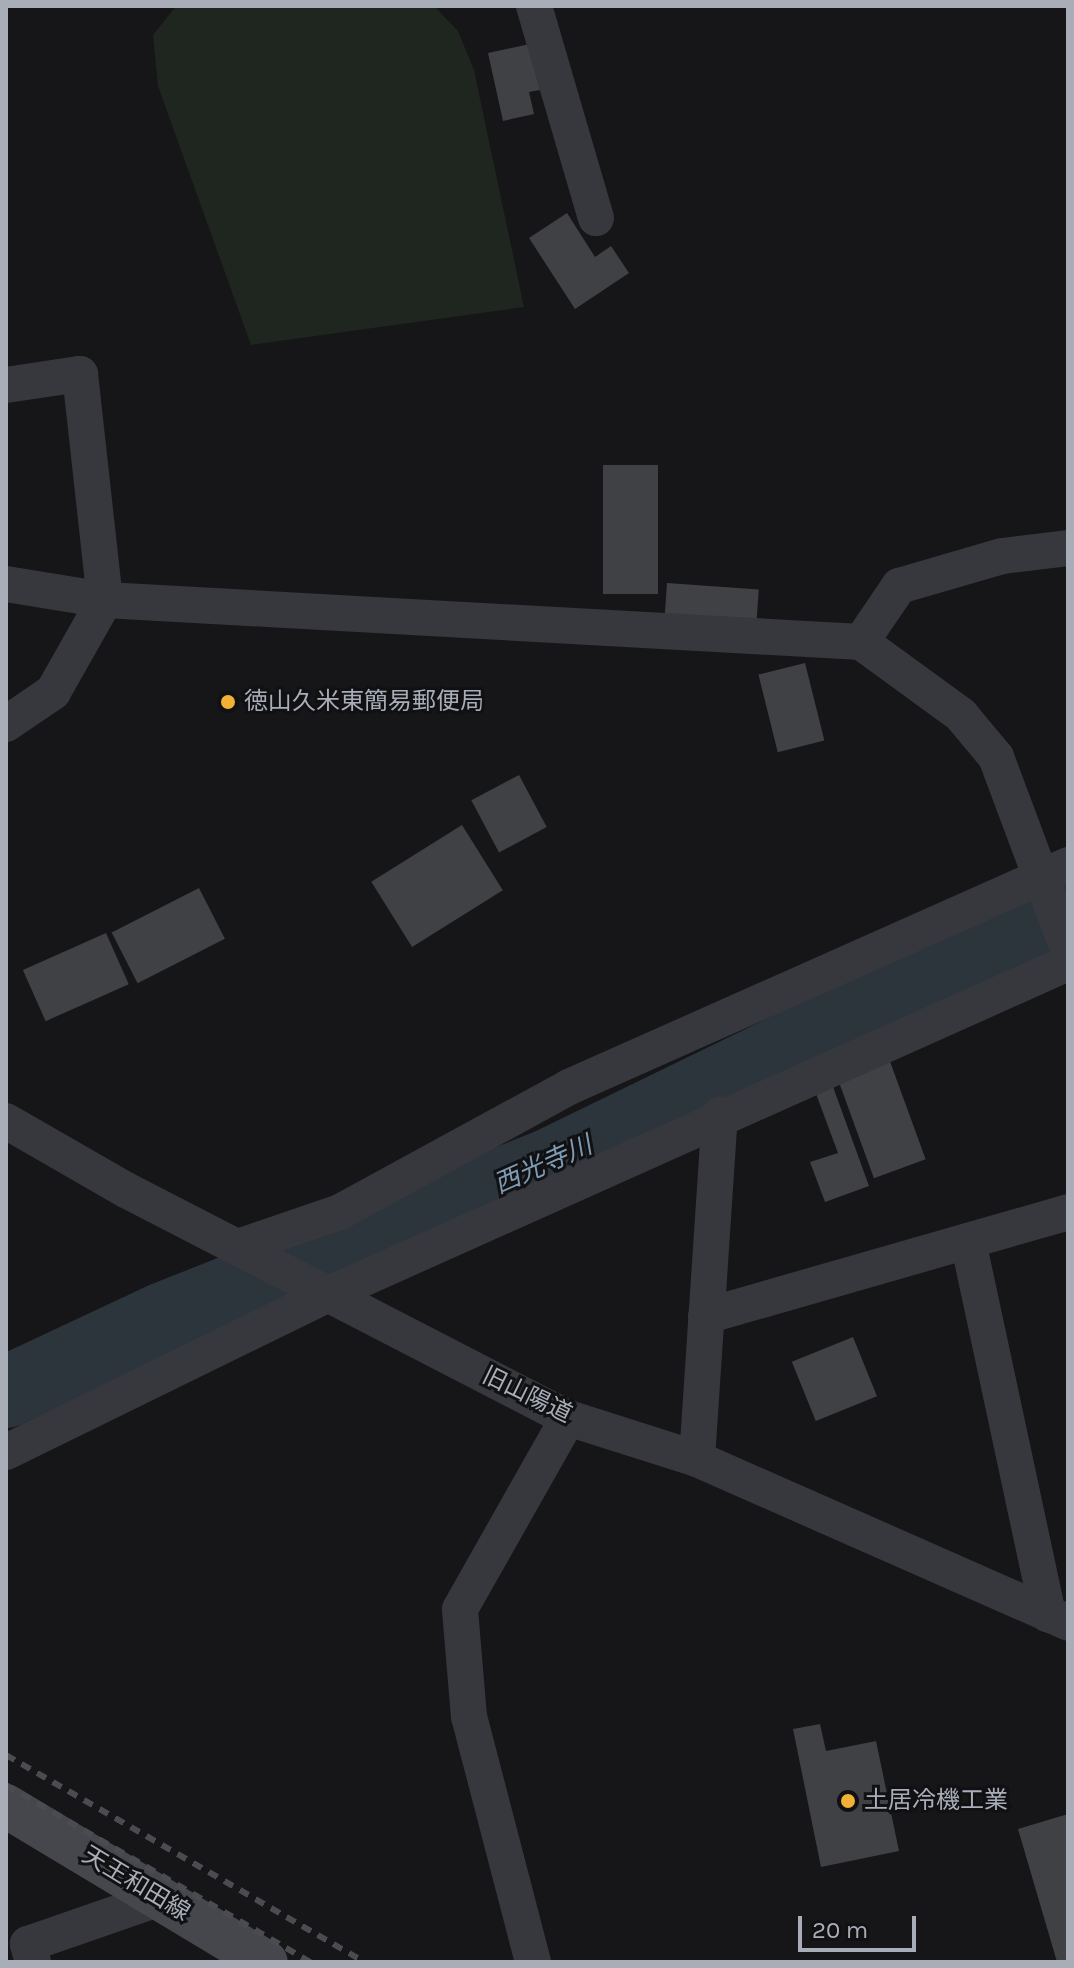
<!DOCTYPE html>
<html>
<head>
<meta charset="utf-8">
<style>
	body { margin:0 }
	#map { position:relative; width:1074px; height:1968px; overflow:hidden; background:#161618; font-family:Karla,"Noto Sans JP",sans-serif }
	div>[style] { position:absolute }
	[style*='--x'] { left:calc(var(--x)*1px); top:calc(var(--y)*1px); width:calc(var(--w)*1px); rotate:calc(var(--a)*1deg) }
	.green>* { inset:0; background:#1e261f }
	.river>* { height:72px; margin:-36px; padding:0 36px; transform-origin:36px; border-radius:36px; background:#2c353c }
	.building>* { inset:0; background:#404145; transform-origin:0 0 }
	.street>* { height:36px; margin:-18px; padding:0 18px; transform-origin:18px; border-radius:18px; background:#37383d }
	.secondary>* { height:44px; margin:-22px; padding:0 22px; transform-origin:22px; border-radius:22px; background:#45474d }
	.rail>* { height:6px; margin-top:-3px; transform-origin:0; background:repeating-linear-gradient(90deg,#4a4c52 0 10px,transparent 0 18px) }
	.dots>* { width:22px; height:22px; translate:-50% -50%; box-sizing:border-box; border:4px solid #111113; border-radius:50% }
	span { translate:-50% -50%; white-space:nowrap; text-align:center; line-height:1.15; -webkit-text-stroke:6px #111113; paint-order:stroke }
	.poi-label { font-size:24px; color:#a8adb8 }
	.left { translate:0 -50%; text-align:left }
	.street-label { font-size:24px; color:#a8adb8 }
	.water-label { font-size:26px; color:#7f9bb3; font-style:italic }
	.frame { position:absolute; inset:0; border:8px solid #a8adb8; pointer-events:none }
	.scale { position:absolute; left:798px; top:1916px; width:118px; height:36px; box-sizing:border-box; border:4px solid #a8adb8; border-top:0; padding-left:10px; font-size:24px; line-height:28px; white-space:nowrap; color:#a8adb8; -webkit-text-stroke:6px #111113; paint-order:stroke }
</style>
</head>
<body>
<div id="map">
	<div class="green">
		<div style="clip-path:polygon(176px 6px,434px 6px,458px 31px,474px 70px,524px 307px,251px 345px,158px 86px,153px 35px)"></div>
	</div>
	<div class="river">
		<div style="--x:6;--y:1392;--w:174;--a:-25.1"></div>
		<div style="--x:164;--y:1318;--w:409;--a:-21.7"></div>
		<div style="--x:544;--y:1167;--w:583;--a:-25.95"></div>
	</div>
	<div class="building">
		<div style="clip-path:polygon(530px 44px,540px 90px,529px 92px,534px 114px,503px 121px,488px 53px)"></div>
		<div style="clip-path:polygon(567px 213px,595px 257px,611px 246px,629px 273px,575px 309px,529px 238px)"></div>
		<div style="left:603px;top:465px;width:55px;height:129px"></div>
		<div style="left:667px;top:583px;width:92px;height:34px;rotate:4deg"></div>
		<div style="left:805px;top:663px;width:80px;height:48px;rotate:76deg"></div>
		<div style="left:519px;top:775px;width:59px;height:54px;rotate:62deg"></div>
		<div style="left:462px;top:825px;width:77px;height:107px;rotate:58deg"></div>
		<div style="left:199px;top:888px;width:57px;height:98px;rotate:63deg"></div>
		<div style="left:106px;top:933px;width:56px;height:91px;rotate:66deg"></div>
		<div style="left:888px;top:1056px;width:110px;height:55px;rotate:70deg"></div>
		<div style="clip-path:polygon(832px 1084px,869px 1186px,825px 1202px,810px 1162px,838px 1153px,815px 1091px)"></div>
		<div style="left:853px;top:1337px;width:64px;height:66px;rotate:68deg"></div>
		<div style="clip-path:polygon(820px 1724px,826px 1751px,876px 1741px,899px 1851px,821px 1867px,793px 1729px)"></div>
		<div style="clip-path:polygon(1068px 1814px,1068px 1962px,1057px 1962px,1018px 1829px)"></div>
	</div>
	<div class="street">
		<div style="--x:534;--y:6;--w:221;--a:73.7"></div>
		<div style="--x:6;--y:385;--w:75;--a:-8.5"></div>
		<div style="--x:80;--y:374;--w:227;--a:83.7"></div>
		<div style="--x:105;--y:600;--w:106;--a:119.5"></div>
		<div style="--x:53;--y:692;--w:57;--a:145.8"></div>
		<div style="--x:6;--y:584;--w:100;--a:9.2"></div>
		<div style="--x:105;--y:600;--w:757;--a:3.18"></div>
		<div style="--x:861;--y:642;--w:124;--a:36.1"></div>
		<div style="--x:961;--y:715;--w:55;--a:50.2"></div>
		<div style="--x:996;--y:757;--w:206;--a:69.5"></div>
		<div style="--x:861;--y:642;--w:68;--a:-55.8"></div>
		<div style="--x:899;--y:586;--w:107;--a:-16.2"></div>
		<div style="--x:1002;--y:556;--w:66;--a:-6.9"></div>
		<div style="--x:6;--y:1121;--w:138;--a:29.9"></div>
		<div style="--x:126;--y:1190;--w:497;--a:27.3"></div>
		<div style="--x:568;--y:1418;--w:135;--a:17.6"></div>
		<div style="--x:697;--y:1459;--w:406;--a:23.8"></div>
		<div style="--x:968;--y:1241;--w:382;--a:77.9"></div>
		<div style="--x:238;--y:1247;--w:108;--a:-18.9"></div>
		<div style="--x:340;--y:1212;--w:261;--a:-28.6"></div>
		<div style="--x:569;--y:1087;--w:546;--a:-23.98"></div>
		<div style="--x:706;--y:1316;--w:377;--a:-16"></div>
		<div style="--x:6;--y:1452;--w:362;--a:-26.1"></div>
		<div style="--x:331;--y:1293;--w:808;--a:-24.12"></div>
		<div style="--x:697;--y:1459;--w:345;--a:-86.2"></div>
		<div style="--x:33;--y:1962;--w:19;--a:-106"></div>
		<div style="--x:28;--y:1944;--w:141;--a:-19.1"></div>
		<div style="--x:533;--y:1962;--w:253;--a:-104.6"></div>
		<div style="--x:469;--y:1717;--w:108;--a:-94.8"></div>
		<div style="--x:460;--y:1609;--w:219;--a:-60.5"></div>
	</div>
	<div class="secondary">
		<div style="--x:6;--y:1806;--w:303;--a:31"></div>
	</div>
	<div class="rail">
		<div style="--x:6;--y:1755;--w:414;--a:30"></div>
		<div style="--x:6;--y:1785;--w:352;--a:30.2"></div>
	</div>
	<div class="dots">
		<div style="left:228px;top:702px;background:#f2b134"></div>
		<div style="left:848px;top:1801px;background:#f2b134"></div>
	</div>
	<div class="poi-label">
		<span class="left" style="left:244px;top:702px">徳山久米東簡易郵便局</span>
		<span class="left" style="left:864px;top:1801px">土居冷機工業</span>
	</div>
	<div class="street-label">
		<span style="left:527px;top:1395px;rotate:26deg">旧山陽道</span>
		<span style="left:136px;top:1884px;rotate:31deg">天王和田線</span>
	</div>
	<div class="water-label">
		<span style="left:543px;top:1165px;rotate:-24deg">西光寺川</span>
	</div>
	<div class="frame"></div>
	<div class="scale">20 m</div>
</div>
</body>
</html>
